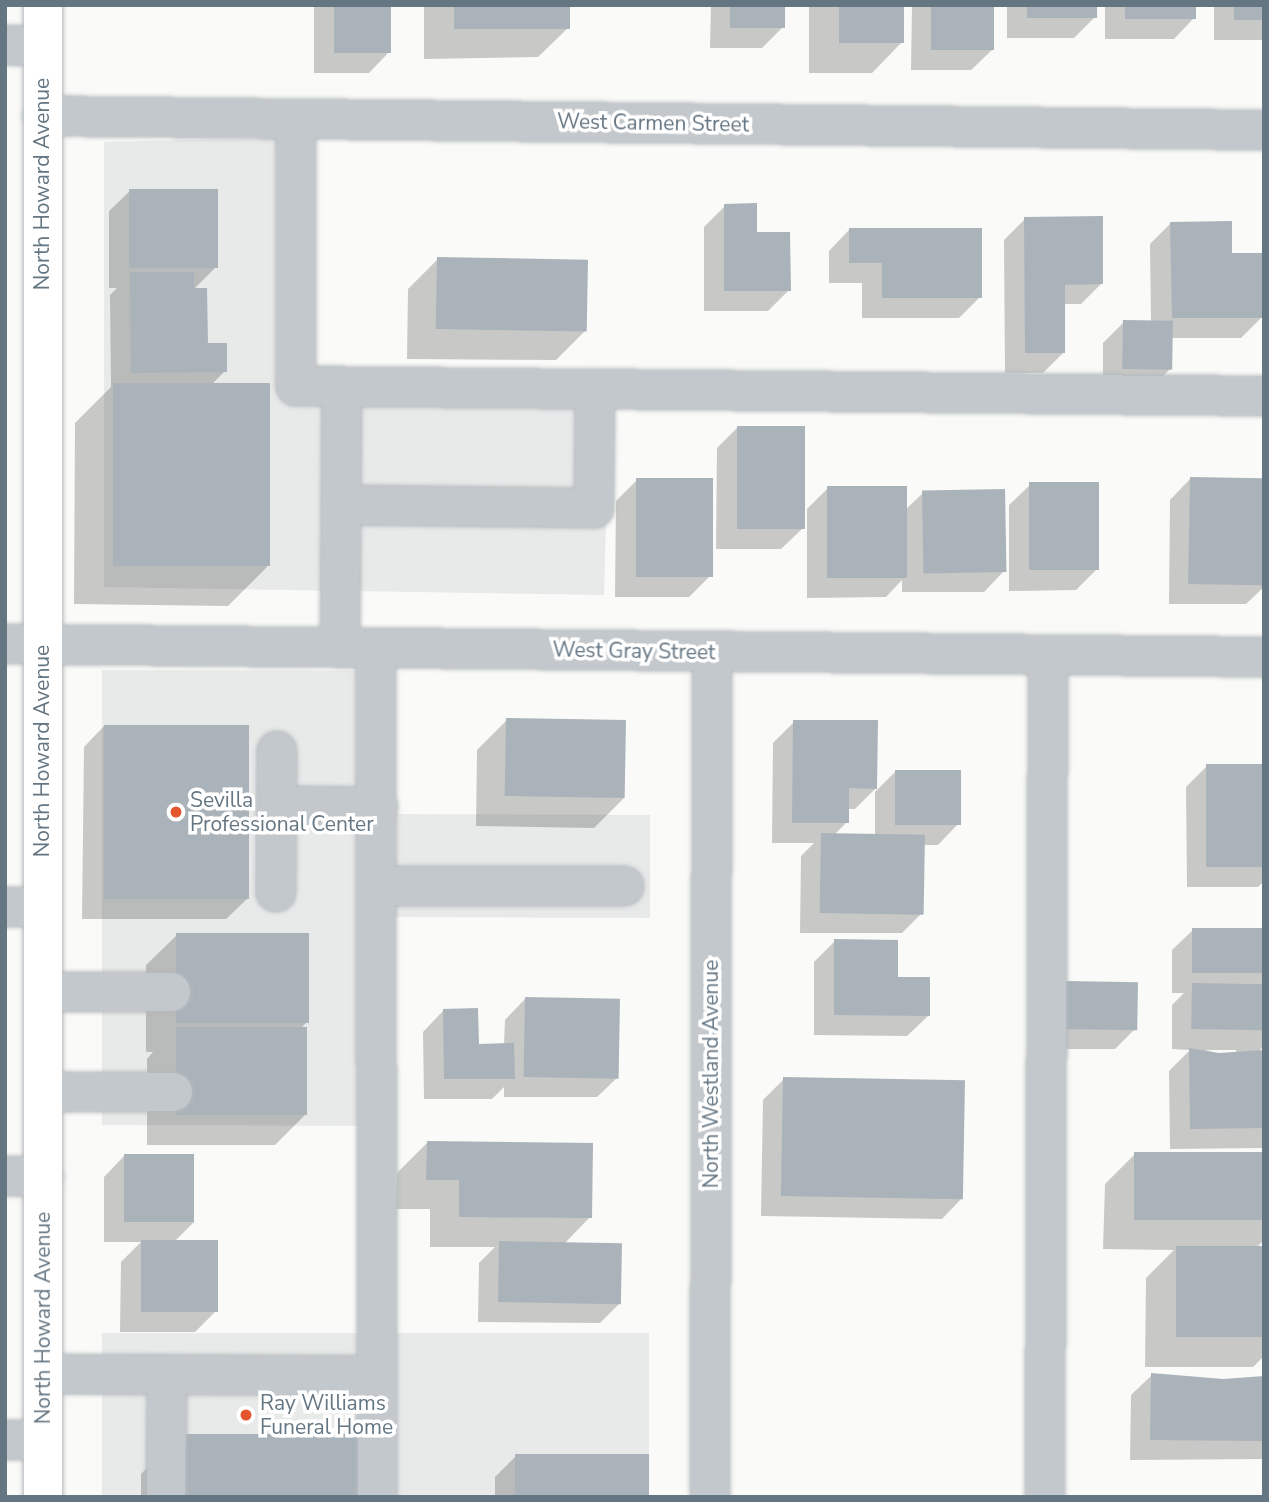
<!DOCTYPE html>
<html>
<head>
<meta charset="utf-8">
<style>
	body { margin:0 }
	#map { position:relative; width:1269px; height:1502px; overflow:hidden; background:#fafaf8; font-family:"Nunito Sans",sans-serif }
	div>[style] { position:absolute }
	[style*='--x'] { left:calc(var(--x)*1px); top:calc(var(--y)*1px); width:calc(var(--w)*1px); rotate:calc(var(--a)*1deg) }
	.built>* { inset:0; background:#e8e9e9; transform-origin:0 0 }
	.shadow>* { inset:0; background:#0003; transform-origin:0 0 }
	.building>* { inset:0; background:#aab3b9; transform-origin:0 0 }
	.roads { filter:drop-shadow(0 0 2px #b5babe) drop-shadow(0 0 2px #b5babe) }
	.minor>* { height:38px; margin:-19px; padding:0 19px; transform-origin:19px; border-radius:19px; background:#c3c8cc }
	.major>* { height:38px; margin:-19px; padding:0 19px; transform-origin:19px; border-radius:19px; background:#fff }
	.dots>* { width:19px; height:19px; translate:-50% -50%; box-sizing:border-box; border:4px solid #fff; border-radius:50% }
	span { translate:-50% -50%; white-space:nowrap; text-align:center; line-height:1.15; -webkit-text-stroke:7px #fff; paint-order:stroke }
	.street-label { font-size:21px; color:#657683 }
	.poi-label { font-size:21px; color:#657683 }
	.left { translate:0 -50%; text-align:left }
	.frame { position:absolute; inset:0; border:7px solid #657683; pointer-events:none }
</style>
</head>
<body>
<div id="map">
	<div class="built">
		<div style="clip-path:polygon(311px 137px,313px 370px,610px 375px,604px 595px,104px 587px,104px 142px)"></div>
		<div style="clip-path:polygon(102px 670px,392px 671px,393px 814px,650px 815px,650px 918px,384px 917px,383px 1126px,102px 1125px)"></div>
		<div style="left:102px;top:1333px;width:547px;height:164px"></div>
	</div>
	<div class="shadow">
		<div style="clip-path:polygon(314px 5px,389px 5px,389px 52px,369px 73px,314px 73px)"></div>
		<div style="clip-path:polygon(424px 5px,568px 5px,569px 27px,538px 57px,424px 59px)"></div>
		<div style="clip-path:polygon(711px 5px,784px 5px,783px 27px,762px 48px,710px 48px)"></div>
		<div style="clip-path:polygon(809px 5px,902px 5px,902px 42px,872px 73px,809px 73px)"></div>
		<div style="clip-path:polygon(912px 5px,992px 5px,992px 50px,971px 70px,911px 70px)"></div>
		<div style="clip-path:polygon(1007px 5px,1095px 5px,1095px 17px,1074px 38px,1007px 38px)"></div>
		<div style="clip-path:polygon(1105px 5px,1194px 5px,1194px 18px,1174px 39px,1105px 39px)"></div>
		<div style="left:1214px;top:5px;width:50px;height:35px"></div>
		<div style="clip-path:polygon(130px 191px,215px 268px,193px 290px,206px 345px,225px 371px,211px 385px,267px 567px,228px 606px,74px 604px,75px 423px,111px 387px,110px 295px,117px 288px,109px 288px,109px 211px)"></div>
		<div style="clip-path:polygon(725px 206px,755px 234px,789px 290px,768px 311px,704px 311px,704px 227px)"></div>
		<div style="clip-path:polygon(1025px 219px,1102px 283px,1081px 304px,1063px 304px,1064px 352px,1043px 373px,1005px 373px,1004px 240px)"></div>
		<div style="clip-path:polygon(1171px 223px,1231px 255px,1262px 317px,1241px 338px,1171px 338px,1171px 368px,1150px 389px,1103px 389px,1103px 343px,1124px 322px,1151px 322px,1150px 244px)"></div>
		<div style="clip-path:polygon(849px 230px,980px 297px,959px 318px,862px 318px,862px 283px,829px 283px,829px 251px)"></div>
		<div style="clip-path:polygon(438px 259px,586px 330px,556px 360px,407px 359px,408px 289px)"></div>
		<div style="clip-path:polygon(738px 427px,802px 529px,781px 549px,716px 549px,717px 448px)"></div>
		<div style="clip-path:polygon(1190px 479px,1264px 479px,1264px 587px,1246px 604px,1169px 604px,1170px 500px)"></div>
		<div style="clip-path:polygon(637px 480px,710px 576px,689px 597px,615px 597px,616px 501px)"></div>
		<div style="clip-path:polygon(1030px 485px,1097px 569px,1076px 590px,1009px 591px,1009px 505px)"></div>
		<div style="clip-path:polygon(828px 488px,905px 510px,923px 493px,1004px 571px,984px 592px,902px 592px,902px 580px,886px 597px,807px 598px,807px 509px)"></div>
		<div style="clip-path:polygon(507px 720px,624px 798px,594px 828px,476px 826px,477px 750px)"></div>
		<div style="clip-path:polygon(evenodd,794px 722px,877px 722px,875px 792px,896px 771px,958px 824px,938px 845px,924px 845px,923px 912px,902px 933px,800px 933px,801px 856px,814px 843px,772px 843px,773px 743px,794px 722px,875px 789px,875px 836px,834px 835px,847px 822px,847px 809px,855px 809px,875px 789px)"></div>
		<div style="clip-path:polygon(104px 726px,247px 899px,226px 919px,82px 919px,84px 747px)"></div>
		<div style="clip-path:polygon(1207px 766px,1264px 766px,1264px 881px,1258px 887px,1187px 887px,1186px 787px)"></div>
		<div style="clip-path:polygon(evenodd,1193px 930px,1264px 930px,1264px 1046px,1258px 1052px,1264px 1051px,1264px 1148px,1170px 1149px,1169px 1071px,1190px 1050px,1172px 1049px,1172px 1005px,1184px 993px,1172px 993px,1172px 950px,1193px 930px,1205px 1050px,1236px 1050px,1236px 1053px,1219px 1054px,1205px 1050px)"></div>
		<div style="clip-path:polygon(177px 935px,307px 1022px,301px 1028px,306px 1114px,275px 1145px,147px 1145px,147px 1059px,153px 1052px,146px 1052px,146px 965px)"></div>
		<div style="clip-path:polygon(835px 941px,928px 1016px,907px 1036px,814px 1035px,814px 962px)"></div>
		<div style="clip-path:polygon(525px 999px,618px 1077px,597px 1097px,504px 1097px,504px 1087px,492px 1099px,424px 1099px,423px 1032px,443px 1011px,477px 1046px,504px 1045px,505px 1020px)"></div>
		<div style="clip-path:polygon(1045px 1003px,1136px 1028px,1115px 1049px,1045px 1049px)"></div>
		<div style="clip-path:polygon(784px 1079px,962px 1198px,942px 1219px,761px 1216px,763px 1100px)"></div>
		<div style="clip-path:polygon(427px 1143px,590px 1217px,564px 1244px,621px 1302px,600px 1323px,478px 1322px,479px 1263px,495px 1247px,430px 1247px,430px 1209px,396px 1209px,397px 1173px)"></div>
		<div style="clip-path:polygon(1135px 1154px,1264px 1155px,1264px 1240px,1256px 1248px,1264px 1248px,1264px 1356px,1253px 1367px,1145px 1367px,1146px 1278px,1174px 1250px,1103px 1249px,1105px 1184px)"></div>
		<div style="clip-path:polygon(124px 1156px,194px 1222px,174px 1242px,216px 1311px,195px 1332px,120px 1332px,121px 1262px,141px 1242px,104px 1242px,104px 1177px)"></div>
		<div style="clip-path:polygon(1152px 1375px,1223px 1380px,1264px 1377px,1264px 1459px,1130px 1460px,1131px 1395px)"></div>
		<div style="clip-path:polygon(180px 1435px,363px 1497px,141px 1497px,141px 1474px)"></div>
		<div style="clip-path:polygon(516px 1456px,646px 1497px,495px 1497px,495px 1477px)"></div>
	</div>
	<div class="building">
		<div style="left:334px;top:5px;width:57px;height:48px"></div>
		<div style="left:454px;top:5px;width:116px;height:24px"></div>
		<div style="left:730px;top:5px;width:55px;height:23px"></div>
		<div style="left:839px;top:5px;width:65px;height:38px"></div>
		<div style="left:931px;top:5px;width:63px;height:45px"></div>
		<div style="left:1027px;top:5px;width:70px;height:13px"></div>
		<div style="left:1125px;top:5px;width:71px;height:14px"></div>
		<div style="left:1234px;top:5px;width:30px;height:15px"></div>
		<div style="left:129px;top:189px;width:89px;height:79px"></div>
		<div style="clip-path:polygon(757px 203px,757px 232px,790px 232px,791px 291px,724px 291px,724px 204px)"></div>
		<div style="clip-path:polygon(1103px 216px,1103px 284px,1065px 285px,1065px 353px,1025px 353px,1024px 217px)"></div>
		<div style="clip-path:polygon(1232px 221px,1232px 253px,1263px 253px,1264px 318px,1172px 318px,1170px 222px)"></div>
		<div style="clip-path:polygon(849px 228px,982px 228px,982px 298px,882px 298px,882px 263px,849px 263px)"></div>
		<div style="left:437px;top:257px;width:151px;height:72px;rotate:1deg"></div>
		<div style="clip-path:polygon(130px 272px,194px 272px,194px 288px,207px 288px,208px 343px,227px 343px,227px 372px,131px 373px)"></div>
		<div style="left:1123px;top:320px;width:50px;height:49px;rotate:1deg"></div>
		<div style="left:113px;top:383px;width:157px;height:183px"></div>
		<div style="left:737px;top:426px;width:68px;height:103px"></div>
		<div style="left:1190px;top:477px;width:74px;height:107px;rotate:1deg"></div>
		<div style="left:636px;top:478px;width:77px;height:99px"></div>
		<div style="left:1099px;top:482px;width:88px;height:70px;rotate:90deg"></div>
		<div style="left:827px;top:486px;width:80px;height:92px"></div>
		<div style="left:1005px;top:489px;width:83px;height:83px;rotate:89deg"></div>
		<div style="left:506px;top:718px;width:120px;height:78px;rotate:1deg"></div>
		<div style="clip-path:polygon(793px 720px,878px 720px,877px 789px,849px 788px,849px 823px,792px 823px)"></div>
		<div style="left:104px;top:725px;width:145px;height:174px"></div>
		<div style="left:1206px;top:764px;width:58px;height:103px"></div>
		<div style="left:895px;top:770px;width:66px;height:55px"></div>
		<div style="left:821px;top:833px;width:104px;height:80px;rotate:1deg"></div>
		<div style="left:1192px;top:928px;width:72px;height:45px"></div>
		<div style="left:176px;top:933px;width:133px;height:90px"></div>
		<div style="clip-path:polygon(834px 939px,898px 940px,898px 977px,930px 977px,930px 1016px,834px 1015px)"></div>
		<div style="left:1065px;top:981px;width:73px;height:48px;rotate:1deg"></div>
		<div style="left:1192px;top:983px;width:72px;height:46px;rotate:1deg"></div>
		<div style="left:525px;top:997px;width:95px;height:80px;rotate:1deg"></div>
		<div style="clip-path:polygon(478px 1008px,479px 1044px,514px 1043px,515px 1079px,444px 1079px,443px 1009px)"></div>
		<div style="left:176px;top:1027px;width:131px;height:88px"></div>
		<div style="clip-path:polygon(1189px 1048px,1219px 1053px,1264px 1050px,1264px 1128px,1190px 1129px)"></div>
		<div style="left:783px;top:1077px;width:182px;height:119px;rotate:1deg"></div>
		<div style="clip-path:polygon(427px 1141px,593px 1143px,592px 1218px,459px 1217px,459px 1180px,426px 1180px)"></div>
		<div style="left:1134px;top:1152px;width:130px;height:68px"></div>
		<div style="left:124px;top:1154px;width:70px;height:68px"></div>
		<div style="left:141px;top:1240px;width:77px;height:72px"></div>
		<div style="left:499px;top:1241px;width:123px;height:61px;rotate:1deg"></div>
		<div style="left:1176px;top:1246px;width:88px;height:91px"></div>
		<div style="clip-path:polygon(1151px 1373px,1223px 1379px,1264px 1376px,1264px 1441px,1150px 1440px)"></div>
		<div style="left:179px;top:1434px;width:186px;height:63px"></div>
		<div style="left:515px;top:1454px;width:134px;height:43px"></div>
	</div>
	<div class="roads">
		<div class="minor">
			<div style="--x:5;--y:45;--w:37;--a:2"></div>
			<div style="--x:42;--y:116;--w:1222;--a:0.66"></div>
			<div style="--x:296;--y:119;--w:267;--a:90"></div>
			<div style="--x:296;--y:386;--w:968;--a:0.59"></div>
			<div style="--x:341;--y:505;--w:253;--a:0.7"></div>
			<div style="--x:594;--y:508;--w:119;--a:-89.5"></div>
			<div style="--x:5;--y:644;--w:1259;--a:0.59"></div>
			<div style="--x:340;--y:648;--w:261;--a:-89.6"></div>
			<div style="--x:376;--y:648;--w:849;--a:89.93"></div>
			<div style="--x:277;--y:806;--w:101;--a:0.6"></div>
			<div style="--x:378;--y:886;--w:246;--a:0"></div>
			<div style="--x:276;--y:892;--w:141;--a:-89.6"></div>
			<div style="--x:5;--y:907;--w:37;--a:0"></div>
			<div style="--x:43;--y:992;--w:128;--a:0"></div>
			<div style="--x:43;--y:1092;--w:130;--a:0"></div>
			<div style="--x:5;--y:1176;--w:39;--a:1"></div>
			<div style="--x:43;--y:1374;--w:332;--a:0.3"></div>
			<div style="--x:5;--y:1440;--w:37;--a:0"></div>
			<div style="--x:166;--y:1497;--w:122;--a:-89.5"></div>
			<div style="--x:710;--y:1497;--w:845;--a:-89.86"></div>
			<div style="--x:1045;--y:1497;--w:842;--a:-89.8"></div>
		</div>
		<div class="major">
			<div style="--x:43;--y:1497;--w:1492;--a:-90"></div>
		</div>
	</div>
	<div class="dots">
		<div style="left:176px;top:812px;background:#e4572e"></div>
		<div style="left:246px;top:1415px;background:#e4572e"></div>
	</div>
	<div class="street-label">
		<span style="left:653px;top:123px;rotate:1deg">West Carmen Street</span>
		<span style="left:42px;top:184px;rotate:-90deg">North Howard Avenue</span>
		<span style="left:634px;top:651px;rotate:1deg">West Gray Street</span>
		<span style="left:42px;top:751px;rotate:-90deg">North Howard Avenue</span>
		<span style="left:711px;top:1074px;rotate:-90deg">North Westland Avenue</span>
		<span style="left:43px;top:1318px;rotate:-90deg">North Howard Avenue</span>
	</div>
	<div class="poi-label">
		<span class="left" style="left:190px;top:812px">Sevilla<br>Professional Center</span>
		<span class="left" style="left:260px;top:1415px">Ray Williams<br>Funeral Home</span>
	</div>
	<div class="frame"></div>
</div>
</body>
</html>
